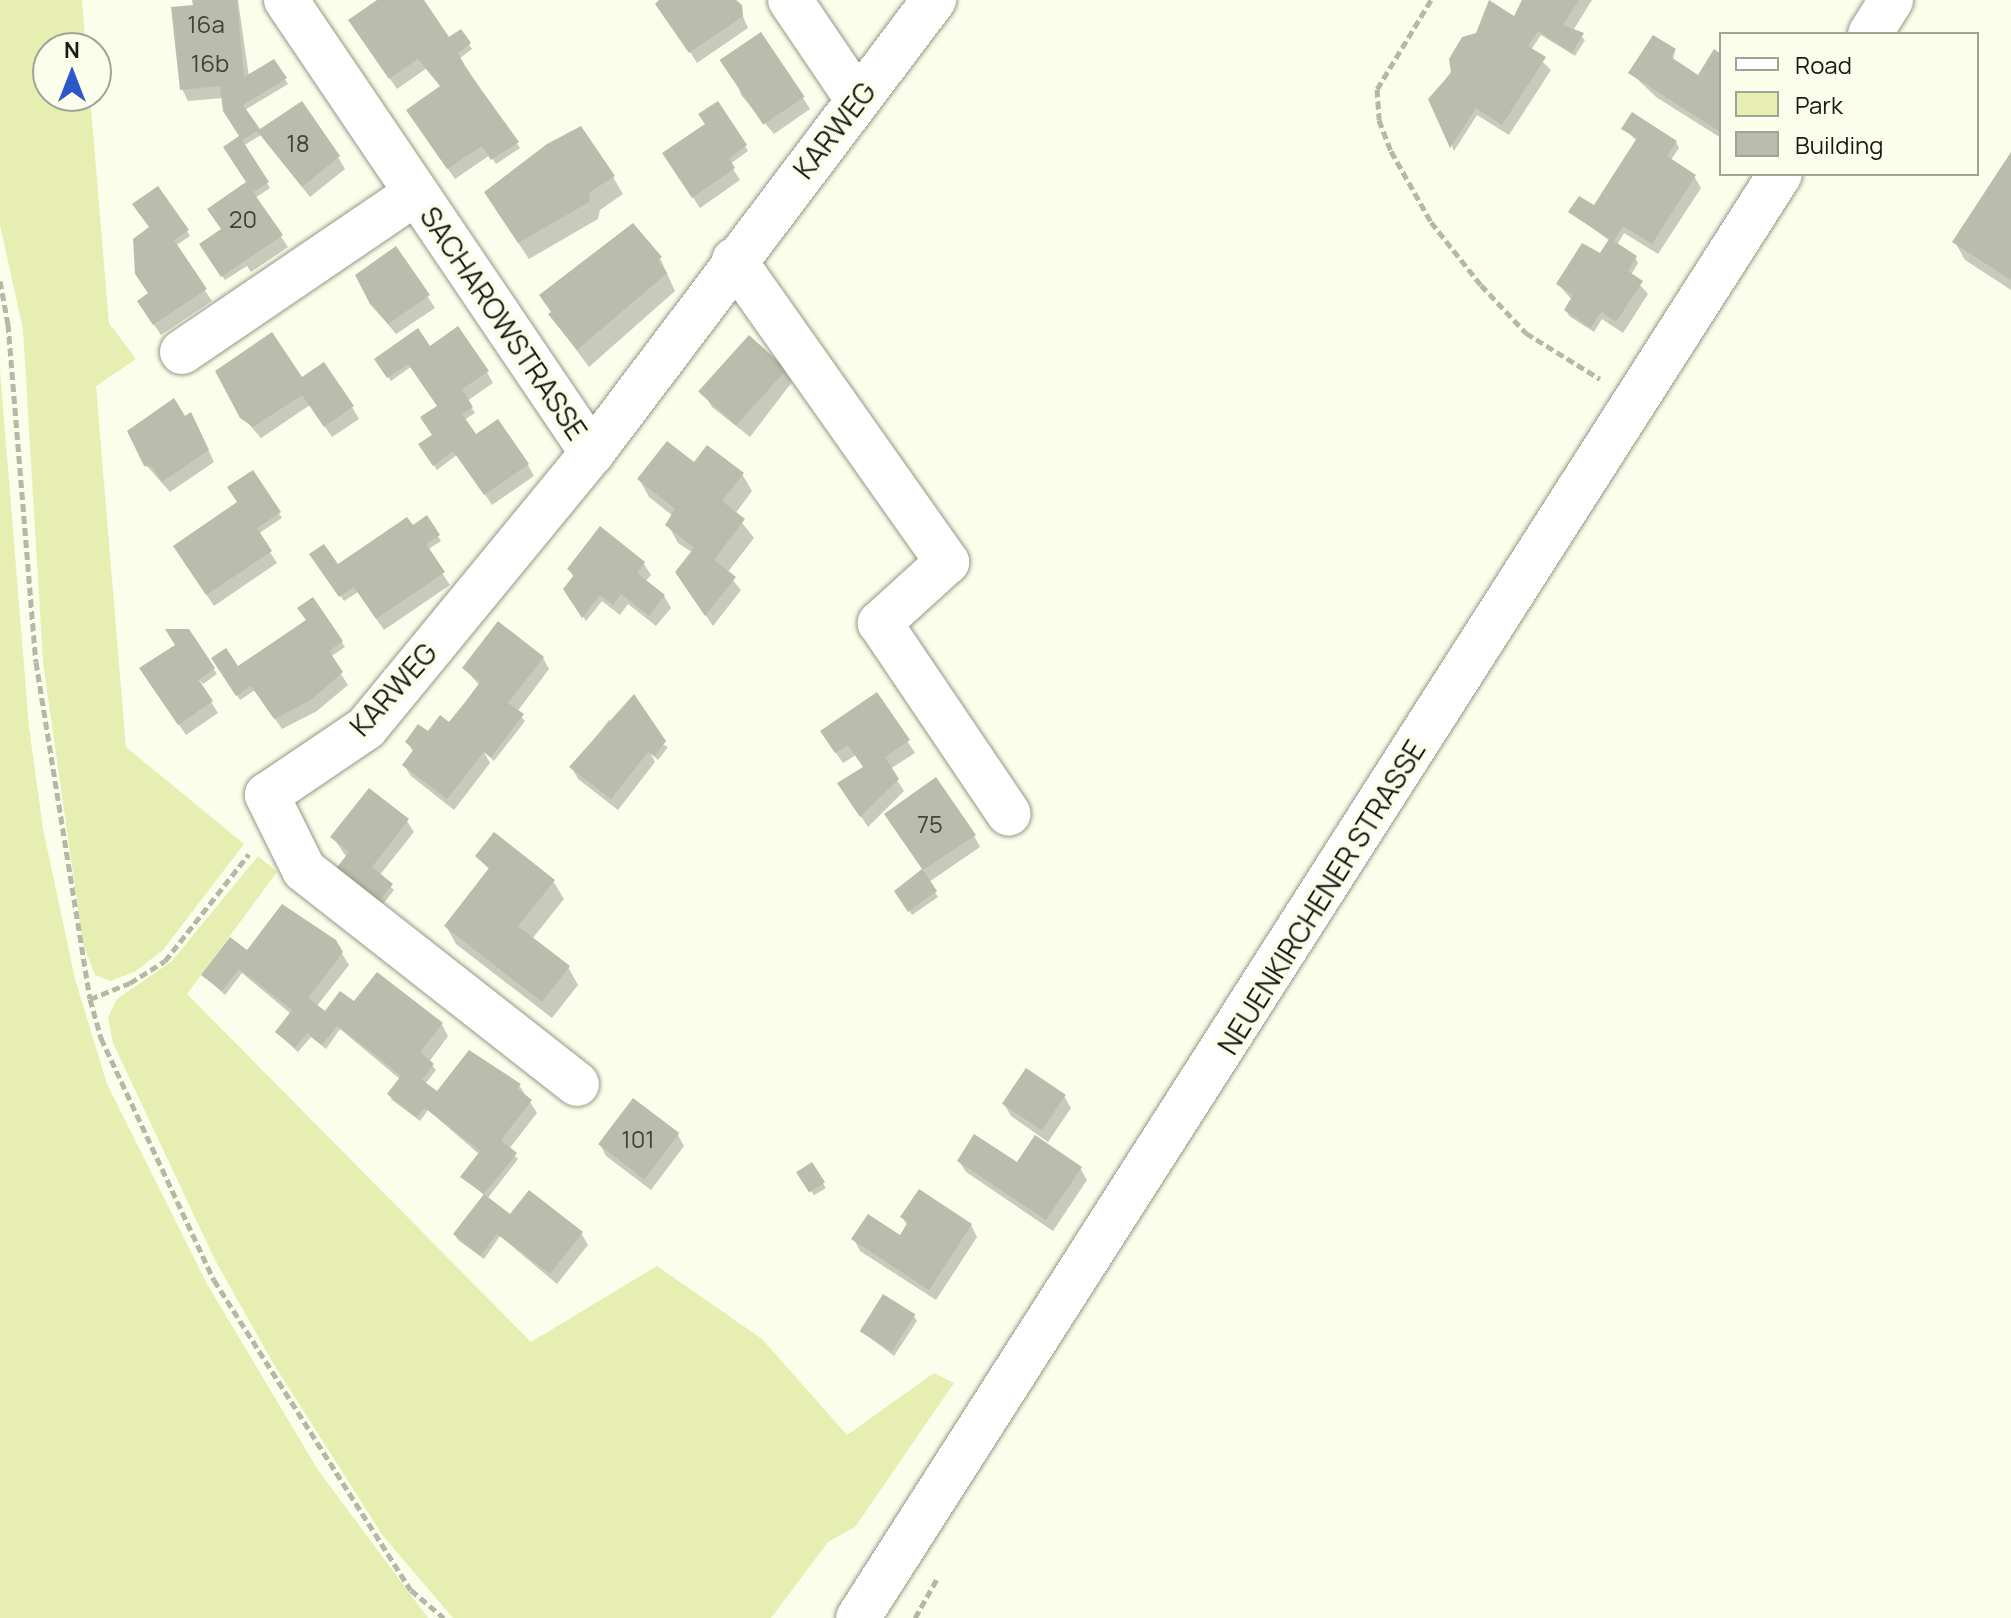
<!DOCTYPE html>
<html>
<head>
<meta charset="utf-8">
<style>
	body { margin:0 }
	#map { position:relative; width:2011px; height:1618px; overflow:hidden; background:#fbfeea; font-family:Manrope,sans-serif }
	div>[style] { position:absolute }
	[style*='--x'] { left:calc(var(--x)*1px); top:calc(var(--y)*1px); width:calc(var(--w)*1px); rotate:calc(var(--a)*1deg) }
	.green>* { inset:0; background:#e6eeb2 }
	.shadow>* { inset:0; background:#0003; transform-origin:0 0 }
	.building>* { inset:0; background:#babdab; transform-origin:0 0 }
	.path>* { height:5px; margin-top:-2.5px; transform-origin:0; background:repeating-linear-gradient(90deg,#b5b7a7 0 8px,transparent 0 12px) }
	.roads { filter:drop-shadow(0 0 2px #949785) drop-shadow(0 0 2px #949785) }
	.street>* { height:44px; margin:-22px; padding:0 22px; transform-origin:22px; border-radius:22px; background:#fff }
	.secondary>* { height:44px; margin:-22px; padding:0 22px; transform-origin:22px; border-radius:22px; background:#fff }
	span { translate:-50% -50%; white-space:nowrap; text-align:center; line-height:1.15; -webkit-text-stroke:8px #fbfeea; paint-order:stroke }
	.number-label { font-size:24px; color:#42443a }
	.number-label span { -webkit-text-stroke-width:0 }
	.street-label { font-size:28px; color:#1a1b14 }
	.legend { position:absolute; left:1719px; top:32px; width:260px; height:144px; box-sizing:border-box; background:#fbfeea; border:2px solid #a1a394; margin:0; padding:10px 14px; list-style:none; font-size:24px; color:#1a1b14 }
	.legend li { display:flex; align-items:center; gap:16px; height:40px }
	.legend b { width:40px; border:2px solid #a1a394 }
	.north { position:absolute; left:32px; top:32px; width:80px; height:80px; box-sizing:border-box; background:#fbfeea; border:2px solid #a1a394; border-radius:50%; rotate:0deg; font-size:22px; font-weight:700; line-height:32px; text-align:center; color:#1a1b14 }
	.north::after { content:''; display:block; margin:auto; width:28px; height:36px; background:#2b59c7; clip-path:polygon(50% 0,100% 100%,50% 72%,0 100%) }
</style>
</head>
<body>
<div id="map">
	<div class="green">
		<div style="clip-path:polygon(0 0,82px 0,86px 48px,48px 48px,48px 96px,90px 96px,109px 323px,136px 359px,96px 386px,126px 747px,244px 844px,163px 950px,136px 971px,111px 981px,95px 975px,83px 944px,43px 662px,23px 329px,0 225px)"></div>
		<div style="clip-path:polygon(0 370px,29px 727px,43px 829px,75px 979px,107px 1084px,207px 1284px,318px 1470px,428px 1618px,0 1618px)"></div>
		<div style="clip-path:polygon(258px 856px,277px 872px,187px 994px,531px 1342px,657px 1266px,762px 1339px,847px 1435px,934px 1373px,954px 1383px,855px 1527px,828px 1542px,771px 1618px,453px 1618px,383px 1536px,273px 1363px,215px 1260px,113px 1043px,108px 1017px,117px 999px,172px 961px)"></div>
	</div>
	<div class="shadow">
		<div style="clip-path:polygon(194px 0,238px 0,249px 77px,274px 62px,288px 84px,245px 110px,259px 132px,338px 157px,345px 169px,310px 197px,261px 135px,243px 146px,270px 188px,255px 198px,288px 247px,251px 272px,247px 266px,225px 280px,201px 245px,223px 230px,249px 183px,226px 148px,242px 137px,223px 98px,188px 101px,182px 89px)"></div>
		<div style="clip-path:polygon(380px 0,421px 0,449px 40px,461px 32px,472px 49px,460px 58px,520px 148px,496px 164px,490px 155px,455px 179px,415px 122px,443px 87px,427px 68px,397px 89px,357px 31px)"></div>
		<div style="clip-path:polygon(659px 0,736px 0,748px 28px,697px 63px)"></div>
		<div style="clip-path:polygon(1514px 0,1570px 32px,1526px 0,1592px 0,1574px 29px,1585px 40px,1575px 56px,1541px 35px,1531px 50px,1551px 70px,1509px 135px,1477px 115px,1454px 151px,1431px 99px,1478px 35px,1490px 2px,1515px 18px,1522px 5px)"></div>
		<div style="clip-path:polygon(1675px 51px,1673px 61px,1698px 77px,1715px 52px,1721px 56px,1721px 138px,1656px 97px,1631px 73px)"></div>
		<div style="clip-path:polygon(737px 82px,803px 98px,810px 109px,774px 134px,741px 95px)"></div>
		<div style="clip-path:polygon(717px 103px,748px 151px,730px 164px,740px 180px,700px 208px,671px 165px,707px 125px)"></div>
		<div style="clip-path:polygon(1624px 129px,1676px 142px,1679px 148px,1670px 161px,1694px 176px,1701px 188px,1658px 254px,1624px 233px,1617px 245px,1635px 257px,1638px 263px,1631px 275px,1648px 294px,1623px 333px,1602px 319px,1594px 332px,1569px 316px,1566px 310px,1572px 300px,1558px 284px,1606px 260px,1610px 241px,1571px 212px,1594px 209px,1637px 141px)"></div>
		<div style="clip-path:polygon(2011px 155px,2011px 290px,1965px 260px,1955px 242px)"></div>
		<div style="clip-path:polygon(613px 177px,623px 194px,600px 210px,598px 219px,529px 259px,496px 210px)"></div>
		<div style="clip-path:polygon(158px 188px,190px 236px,175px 246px,212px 301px,161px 335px,146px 313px)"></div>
		<div style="clip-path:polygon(632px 226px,660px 258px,675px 291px,589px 367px,550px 315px)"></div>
		<div style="clip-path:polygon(396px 249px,435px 308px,396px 334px,371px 304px)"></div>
		<div style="clip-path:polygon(429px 349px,487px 372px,493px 383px,467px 401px,475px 413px,464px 420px,476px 437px,528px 465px,534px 476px,492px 505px,458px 454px,437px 470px,421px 445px,435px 435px,438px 407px,412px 366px,391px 381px,379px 364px)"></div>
		<div style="clip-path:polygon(785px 370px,792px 382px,750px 437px,712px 407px,705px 396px)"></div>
		<div style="clip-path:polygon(301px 380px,352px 407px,359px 419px,332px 437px,310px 405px,261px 438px,235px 408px)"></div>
		<div style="clip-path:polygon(185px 419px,197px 426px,214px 462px,170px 492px,146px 465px)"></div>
		<div style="clip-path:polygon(694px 465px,742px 474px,752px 491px,735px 514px,754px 538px,727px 573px,741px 590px,713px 626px,684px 584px,693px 553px,678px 543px,668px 525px,673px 516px,649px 497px,639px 479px)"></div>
		<div style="clip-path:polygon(252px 473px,282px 518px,258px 534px,277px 563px,214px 606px,182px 558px,240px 503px)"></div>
		<div style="clip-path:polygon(426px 518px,441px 541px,427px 550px,450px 585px,384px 630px,358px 592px,344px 601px,315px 559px,343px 574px,418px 537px)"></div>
		<div style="clip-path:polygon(600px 529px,644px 564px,651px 575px,645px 582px,664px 596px,671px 608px,656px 626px,628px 604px,620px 615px,602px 601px,586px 621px,565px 589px,574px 578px,569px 569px)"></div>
		<div style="clip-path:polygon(313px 600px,345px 647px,330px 657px,348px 685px,317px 711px,282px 729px,255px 690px,240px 700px,213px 658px,238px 669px,308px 621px)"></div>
		<div style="clip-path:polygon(188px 631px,217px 674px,203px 684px,192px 672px,218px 713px,186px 735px,149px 680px)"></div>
		<div style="clip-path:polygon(543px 658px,549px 669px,517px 712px,525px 721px,494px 761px,484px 752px,490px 763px,454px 810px,411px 776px,404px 765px,414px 753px,407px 742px,455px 729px,480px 686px,464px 668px)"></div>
		<div style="clip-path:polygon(877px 695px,915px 753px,890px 769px,904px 791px,868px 827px,847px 795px,865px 768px,856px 755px,843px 763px,829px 743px)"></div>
		<div style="clip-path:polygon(609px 720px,668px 747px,658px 760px,651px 754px,655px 762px,618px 810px,578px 779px,572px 768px)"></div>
		<div style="clip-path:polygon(407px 821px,414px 832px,379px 876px,394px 890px,380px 908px,333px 837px)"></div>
		<div style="clip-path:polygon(893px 826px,974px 836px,980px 847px,929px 882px,938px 897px,912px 915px,896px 892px,924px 870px)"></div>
		<div style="clip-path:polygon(477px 857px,553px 881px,564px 899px,532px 939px,568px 967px,578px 985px,552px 1018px,456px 944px,446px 926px,490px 870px)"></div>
		<div style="clip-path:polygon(335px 942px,349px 965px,316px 1007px,325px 1013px,353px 1003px,442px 1025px,448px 1036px,429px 1062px,436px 1070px,425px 1084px,436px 1092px,519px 1085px,530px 1102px,537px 1113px,509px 1149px,518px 1159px,487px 1199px,508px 1216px,581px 1233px,588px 1245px,557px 1284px,500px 1236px,484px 1259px,458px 1240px,455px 1235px,485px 1196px,463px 1177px,480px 1155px,428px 1110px,420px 1121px,392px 1100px,389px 1094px,401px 1080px,340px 1029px,326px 1049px,311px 1037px,298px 1052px,277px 1033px,291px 1014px,242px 973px,225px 995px,203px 975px,247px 953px)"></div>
		<div style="clip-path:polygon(1064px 1096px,1071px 1108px,1048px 1142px,1011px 1116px,1004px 1104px)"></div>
		<div style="clip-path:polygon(634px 1100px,678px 1135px,684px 1146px,651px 1190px,606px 1156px,600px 1144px)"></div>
		<div style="clip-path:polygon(959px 1161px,1080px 1168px,1087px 1180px,1053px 1231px,966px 1172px)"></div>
		<div style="left:812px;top:1165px;width:27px;height:14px;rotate:59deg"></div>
		<div style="clip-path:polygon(902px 1217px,971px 1225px,977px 1237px,936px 1300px,860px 1251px,854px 1239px,901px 1238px,908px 1227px)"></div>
		<div style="clip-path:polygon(914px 1316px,917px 1321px,894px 1356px,861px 1331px)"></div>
	</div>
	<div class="building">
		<div style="clip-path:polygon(192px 0,237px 0,244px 77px,274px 59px,287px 78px,243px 105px,260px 129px,302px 101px,340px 156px,302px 187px,257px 131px,242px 140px,269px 182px,253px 192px,283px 235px,221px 277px,199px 244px,221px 229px,207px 209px,246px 182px,223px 147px,239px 136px,223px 111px,220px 86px,180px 90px,171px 7px,193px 5px)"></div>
		<div style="clip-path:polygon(377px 0,424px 0,449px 37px,461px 29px,471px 43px,458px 53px,467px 70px,519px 142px,491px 160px,482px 146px,447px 169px,406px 110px,440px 86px,418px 59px,389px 79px,348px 20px)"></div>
		<div style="clip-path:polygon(659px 0,736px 0,742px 5px,743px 16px,689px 53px,655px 4px)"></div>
		<div style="clip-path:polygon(1489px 0,1514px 16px,1522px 0,1579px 0,1563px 25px,1584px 33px,1572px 53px,1538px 31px,1528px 46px,1546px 57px,1502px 125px,1476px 108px,1450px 148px,1428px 99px,1451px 73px,1449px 59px,1462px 37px,1476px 33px)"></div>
		<div style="left:761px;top:32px;width:78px;height:50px;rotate:56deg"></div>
		<div style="clip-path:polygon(1653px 35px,1676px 49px,1671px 57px,1698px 75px,1714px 49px,1721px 54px,1719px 131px,1628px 73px)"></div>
		<div style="clip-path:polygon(718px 101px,747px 145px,729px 158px,735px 168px,692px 198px,662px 153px,705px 124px,698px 114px)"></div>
		<div style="clip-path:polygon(1632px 112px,1677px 141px,1667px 156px,1696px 175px,1652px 244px,1623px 226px,1614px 241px,1637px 256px,1628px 271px,1643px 281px,1616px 322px,1601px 312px,1591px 328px,1564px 310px,1573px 295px,1556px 284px,1582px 243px,1600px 253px,1609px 239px,1568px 212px,1579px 196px,1594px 205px,1615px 172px,1637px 138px,1621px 129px)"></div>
		<div style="clip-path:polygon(581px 126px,615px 176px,590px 192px,589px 202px,518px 243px,484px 192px,547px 144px)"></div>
		<div style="clip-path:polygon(2011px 152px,2011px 280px,1952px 242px)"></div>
		<div style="clip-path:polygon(158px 186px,189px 230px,174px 240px,207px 289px,153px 325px,137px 301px,148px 293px,135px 274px,133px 239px,149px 227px,132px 204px)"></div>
		<div style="clip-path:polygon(633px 223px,662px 257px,658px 260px,667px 273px,577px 350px,548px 314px,551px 312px,539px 295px)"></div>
		<div style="clip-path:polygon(396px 246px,430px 295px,388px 324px,370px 304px,355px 275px)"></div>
		<div style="clip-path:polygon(458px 326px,489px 371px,462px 389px,473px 407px,462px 414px,476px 434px,498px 419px,529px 464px,484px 495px,453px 451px,433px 466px,418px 444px,432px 435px,420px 417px,437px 406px,408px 364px,387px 378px,374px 359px,418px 328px,430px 346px)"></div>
		<div style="clip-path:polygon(272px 332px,302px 377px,324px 362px,354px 406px,324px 427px,302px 395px,253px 427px,240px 418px,215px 371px)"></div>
		<div style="left:749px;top:335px;width:51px;height:76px;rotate:42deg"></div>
		<div style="clip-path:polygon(174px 398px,185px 416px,191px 412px,209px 450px,162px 482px,152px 467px,144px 466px,127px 431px)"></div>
		<div style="clip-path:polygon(667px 441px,694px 462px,707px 445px,744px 473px,722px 501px,745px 519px,714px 560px,736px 577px,705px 616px,675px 572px,694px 548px,665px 525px,675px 509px,637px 479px)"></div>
		<div style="clip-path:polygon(253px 470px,281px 512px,257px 528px,272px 551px,206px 595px,173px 546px,237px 502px,227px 487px)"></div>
		<div style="clip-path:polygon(427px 515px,440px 535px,426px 544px,445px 572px,376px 619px,354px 587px,339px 597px,309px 554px,324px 544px,338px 564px,407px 517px,413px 525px)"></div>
		<div style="clip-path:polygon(600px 526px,645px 562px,637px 573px,665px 595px,649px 616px,621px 594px,613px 605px,600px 595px,582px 618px,563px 589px,574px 575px,567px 569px)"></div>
		<div style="clip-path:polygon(313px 597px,343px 641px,329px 651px,343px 672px,311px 700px,274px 719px,251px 686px,236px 696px,211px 658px,226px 648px,238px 666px,306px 620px,297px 608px)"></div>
		<div style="clip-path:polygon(498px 621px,544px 657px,508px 703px,524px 714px,491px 757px,484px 752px,447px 799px,402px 765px,414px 749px,405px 742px,418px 724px,428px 731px,440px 715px,449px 722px,466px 701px,480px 682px,462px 668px)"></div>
		<div style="clip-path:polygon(165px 629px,189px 629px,215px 668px,199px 680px,213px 701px,178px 725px,139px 668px,175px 645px)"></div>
		<div style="clip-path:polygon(877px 692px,910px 740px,885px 757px,899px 779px,860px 817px,837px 783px,863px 767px,848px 745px,835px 753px,820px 731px)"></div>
		<div style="clip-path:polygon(634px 694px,666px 741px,655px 756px,648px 752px,611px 799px,569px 767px)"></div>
		<div style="clip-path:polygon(936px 777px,976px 835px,923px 870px,937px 891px,908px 912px,894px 891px,922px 869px,884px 814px)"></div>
		<div style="clip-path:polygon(369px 788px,409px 819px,372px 867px,393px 884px,377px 904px,334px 871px,349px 852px,330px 837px)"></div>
		<div style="clip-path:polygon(494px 832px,555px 880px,518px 926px,570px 966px,542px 1002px,444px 926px,489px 868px,475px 856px)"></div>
		<div style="clip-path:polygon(282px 904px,336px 940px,343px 952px,308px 998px,325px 1011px,340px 991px,354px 1001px,377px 972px,443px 1023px,420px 1052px,434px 1064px,422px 1080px,437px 1091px,469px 1050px,521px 1084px,517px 1088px,532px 1100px,501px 1140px,517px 1153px,484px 1194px,460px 1177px,480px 1151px,425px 1108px,416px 1117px,387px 1094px,401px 1076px,369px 1050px,337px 1026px,322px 1045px,307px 1033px,295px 1048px,275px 1032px,292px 1010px,239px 969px,222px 991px,201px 975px,230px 937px,247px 950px)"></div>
		<div style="left:1026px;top:1068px;width:48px;height:43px;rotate:34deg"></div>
		<div style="left:633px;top:1098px;width:58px;height:58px;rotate:37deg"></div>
		<div style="clip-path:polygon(974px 1134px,1017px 1162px,1035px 1135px,1082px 1167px,1046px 1220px,957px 1161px)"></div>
		<div style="left:812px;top:1162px;width:24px;height:19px;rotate:57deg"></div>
		<div style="clip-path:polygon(919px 1189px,972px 1224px,929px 1290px,851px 1239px,868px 1214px,900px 1235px,908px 1222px,900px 1217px)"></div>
		<div style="clip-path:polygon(529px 1190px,583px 1232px,550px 1274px,497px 1234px,480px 1256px,453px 1234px,484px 1194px,510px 1214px)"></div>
		<div style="left:883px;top:1294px;width:38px;height:44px;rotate:32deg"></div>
	</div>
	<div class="path">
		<div style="--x:1431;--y:0;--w:104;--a:121.2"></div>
		<div style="--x:1377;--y:89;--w:31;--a:86"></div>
		<div style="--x:1379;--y:120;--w:33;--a:69"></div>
		<div style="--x:1391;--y:151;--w:81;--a:60.6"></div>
		<div style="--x:1431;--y:222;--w:80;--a:51.6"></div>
		<div style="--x:1481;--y:285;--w:66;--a:46.8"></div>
		<div style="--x:1526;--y:333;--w:87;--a:31.9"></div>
		<div style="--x:0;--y:281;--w:44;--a:79.5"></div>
		<div style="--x:8;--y:324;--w:339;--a:85.3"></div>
		<div style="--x:36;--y:662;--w:341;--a:80.9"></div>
		<div style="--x:90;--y:999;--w:41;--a:74.2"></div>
		<div style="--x:101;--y:1038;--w:267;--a:65"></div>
		<div style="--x:214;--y:1280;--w:367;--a:57.6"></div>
		<div style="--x:411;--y:1590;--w:43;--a:40.3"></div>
		<div style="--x:90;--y:999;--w:43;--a:-21.8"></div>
		<div style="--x:130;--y:983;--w:41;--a:-32.2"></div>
		<div style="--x:165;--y:961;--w:136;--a:-51.9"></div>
		<div style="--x:915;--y:1618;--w:47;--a:-60.7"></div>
	</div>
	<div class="roads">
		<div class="street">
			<div style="--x:286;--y:0;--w:547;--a:55.96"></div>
			<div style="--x:790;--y:0;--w:120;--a:55.9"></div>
			<div style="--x:734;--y:260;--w:370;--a:54.8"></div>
			<div style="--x:947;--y:562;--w:91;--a:137.7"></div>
			<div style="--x:880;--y:623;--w:230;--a:56"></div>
			<div style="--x:182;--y:352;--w:283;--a:-34.2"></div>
			<div style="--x:577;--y:1084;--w:347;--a:-141.9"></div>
			<div style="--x:304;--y:870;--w:84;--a:-116.3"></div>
			<div style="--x:267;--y:795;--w:120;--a:-34.1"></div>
			<div style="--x:366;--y:728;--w:356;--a:-50.6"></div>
			<div style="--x:592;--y:453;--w:568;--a:-52.95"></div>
		</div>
		<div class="secondary">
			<div style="--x:1870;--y:34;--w:40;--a:-58"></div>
			<div style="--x:858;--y:1618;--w:1713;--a:-57.44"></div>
		</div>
	</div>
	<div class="number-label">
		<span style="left:206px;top:24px">16a</span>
		<span style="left:210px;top:63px">16b</span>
		<span style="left:298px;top:143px">18</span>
		<span style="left:243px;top:219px">20</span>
		<span style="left:930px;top:824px">75</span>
		<span style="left:638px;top:1139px">101</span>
	</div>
	<div class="street-label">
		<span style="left:834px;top:130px;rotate:-52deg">KARWEG</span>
		<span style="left:504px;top:323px;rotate:56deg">SACHAROWSTRASSE</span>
		<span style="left:393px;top:689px;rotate:-48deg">KARWEG</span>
		<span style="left:1321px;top:897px;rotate:-58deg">NEUENKIRCHENER STRASSE</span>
	</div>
	<ul class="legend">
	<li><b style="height:10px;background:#fff"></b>Road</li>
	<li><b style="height:22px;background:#e6eeb2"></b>Park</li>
	<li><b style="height:22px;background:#babdab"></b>Building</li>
	</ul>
	<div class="north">N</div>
</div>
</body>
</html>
